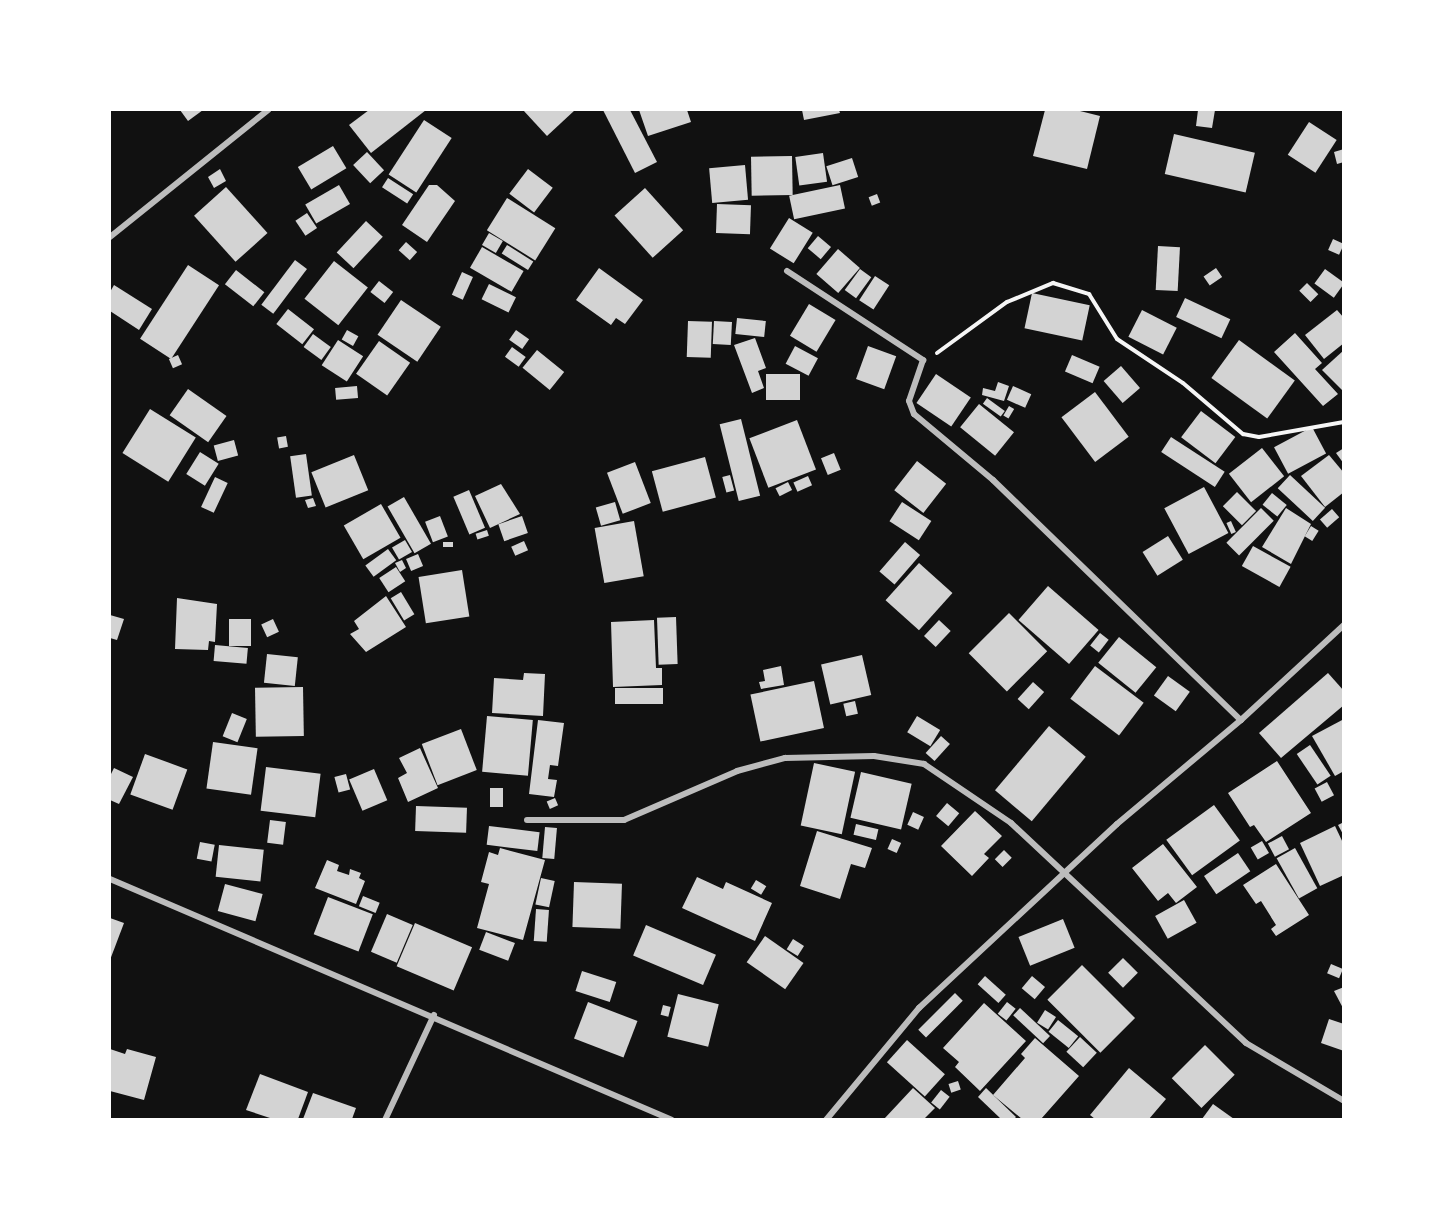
<!DOCTYPE html>
<html>
<head>
<meta charset="utf-8">
<style>
	body { margin:0 }
	#map { position:relative; width:1453px; height:1229px; overflow:hidden; background:#111; font-family:"PT Sans",sans-serif }
	div>[style] { position:absolute }
	[style*='--x'] { left:calc(var(--x)*1px); top:calc(var(--y)*1px); width:calc(var(--w)*1px); rotate:calc(var(--a)*1deg) }
	.building>* { inset:0; background:#d3d3d3; transform-origin:0 0 }
	.path>* { height:4px; margin:-2px; padding:0 2px; transform-origin:2px; border-radius:2px; background:#f5f5f5 }
	.minor>* { height:6px; margin:-3px; padding:0 3px; transform-origin:3px; border-radius:3px; background:#bcbcbc }
	span { translate:-50% -50%; white-space:nowrap; text-align:center; line-height:1.15; -webkit-text-stroke:5px #fff; paint-order:stroke }
	.frame { position:absolute; inset:0; border:111px solid #fff; pointer-events:none }
</style>
</head>
<body>
<div id="map">
	<div class="building">
		<div style="clip-path:polygon(180px 110px,203px 110px,188px 121px)"></div>
		<div style="clip-path:polygon(369px 110px,426px 110px,371px 153px,349px 125px)"></div>
		<div style="clip-path:polygon(523px 110px,575px 110px,547px 136px)"></div>
		<div style="clip-path:polygon(603px 110px,630px 110px,657px 162px,635px 173px)"></div>
		<div style="clip-path:polygon(639px 110px,687px 110px,691px 122px,648px 136px)"></div>
		<div style="clip-path:polygon(802px 110px,839px 110px,840px 113px,804px 120px)"></div>
		<div style="clip-path:polygon(1045px 110px,1076px 110px,1100px 116px,1087px 169px,1033px 156px)"></div>
		<div style="clip-path:polygon(1198px 110px,1215px 110px,1212px 128px,1196px 126px)"></div>
		<div style="left:424px;top:120px;width:33px;height:65px;rotate:33deg"></div>
		<div style="left:1309px;top:122px;width:33px;height:39px;rotate:33deg"></div>
		<div style="left:1174px;top:134px;width:83px;height:41px;rotate:13deg"></div>
		<div style="left:333px;top:146px;width:26px;height:41px;rotate:59deg"></div>
		<div style="clip-path:polygon(1344px 149px,1344px 162px,1337px 164px,1334px 152px)"></div>
		<div style="left:367px;top:152px;width:25px;height:19px;rotate:47deg"></div>
		<div style="left:823px;top:153px;width:29px;height:28px;rotate:82deg"></div>
		<div style="left:792px;top:156px;width:39px;height:41px;rotate:89deg"></div>
		<div style="left:852px;top:158px;width:20px;height:27px;rotate:72deg"></div>
		<div style="left:745px;top:165px;width:35px;height:36px;rotate:85deg"></div>
		<div style="clip-path:polygon(220px 169px,226px 181px,214px 188px,208px 177px)"></div>
		<div style="left:528px;top:169px;width:31px;height:31px;rotate:37deg"></div>
		<div style="left:388px;top:178px;width:30px;height:11px;rotate:33deg"></div>
		<div style="left:339px;top:185px;width:22px;height:39px;rotate:60deg"></div>
		<div style="clip-path:polygon(429px 185px,437px 185px,455px 201px,427px 242px,402px 225px)"></div>
		<div style="left:840px;top:185px;width:24px;height:52px;rotate:78deg"></div>
		<div style="left:226px;top:187px;width:62px;height:43px;rotate:48deg"></div>
		<div style="left:645px;top:188px;width:57px;height:41px;rotate:48deg"></div>
		<div style="left:877px;top:194px;width:9px;height:9px;rotate:69deg"></div>
		<div style="left:507px;top:198px;width:57px;height:38px;rotate:32deg"></div>
		<div style="left:717px;top:204px;width:34px;height:29px;rotate:2deg"></div>
		<div style="left:307px;top:213px;width:18px;height:14px;rotate:56deg"></div>
		<div style="left:789px;top:218px;width:28px;height:36px;rotate:32deg"></div>
		<div style="left:366px;top:221px;width:23px;height:43px;rotate:43deg"></div>
		<div style="left:489px;top:233px;width:16px;height:14px;rotate:30deg"></div>
		<div style="left:818px;top:236px;width:17px;height:16px;rotate:40deg"></div>
		<div style="left:1333px;top:239px;width:12px;height:12px;rotate:24deg"></div>
		<div style="left:406px;top:242px;width:15px;height:11px;rotate:42deg"></div>
		<div style="left:507px;top:245px;width:31px;height:10px;rotate:32deg"></div>
		<div style="left:1158px;top:246px;width:22px;height:44px;rotate:3deg"></div>
		<div style="left:482px;top:247px;width:48px;height:24px;rotate:30deg"></div>
		<div style="left:838px;top:249px;width:29px;height:33px;rotate:41deg"></div>
		<div style="left:295px;top:260px;width:15px;height:56px;rotate:37deg"></div>
		<div style="left:334px;top:261px;width:43px;height:48px;rotate:38deg"></div>
		<div style="left:188px;top:265px;width:37px;height:88px;rotate:33deg"></div>
		<div style="clip-path:polygon(599px 268px,643px 300px,625px 324px,616px 318px,611px 325px,576px 300px)"></div>
		<div style="left:1216px;top:268px;width:11px;height:15px;rotate:56deg"></div>
		<div style="left:860px;top:269px;width:14px;height:26px;rotate:36deg"></div>
		<div style="left:1325px;top:269px;width:24px;height:18px;rotate:36deg"></div>
		<div style="left:236px;top:270px;width:36px;height:18px;rotate:38deg"></div>
		<div style="left:462px;top:272px;width:12px;height:25px;rotate:24deg"></div>
		<div style="left:875px;top:276px;width:17px;height:29px;rotate:33deg"></div>
		<div style="left:379px;top:281px;width:18px;height:14px;rotate:38deg"></div>
		<div style="left:1307px;top:283px;width:16px;height:11px;rotate:45deg"></div>
		<div style="left:489px;top:284px;width:30px;height:17px;rotate:26deg"></div>
		<div style="clip-path:polygon(114px 285px,152px 309px,139px 330px,110px 311px,110px 292px)"></div>
		<div style="left:1032px;top:293px;width:59px;height:36px;rotate:12deg"></div>
		<div style="left:1185px;top:298px;width:50px;height:21px;rotate:25deg"></div>
		<div style="left:401px;top:300px;width:48px;height:42px;rotate:34deg"></div>
		<div style="left:809px;top:304px;width:31px;height:37px;rotate:31deg"></div>
		<div style="left:288px;top:309px;width:33px;height:19px;rotate:38deg"></div>
		<div style="left:1142px;top:310px;width:39px;height:30px;rotate:27deg"></div>
		<div style="clip-path:polygon(1337px 310px,1344px 318px,1344px 343px,1324px 359px,1305px 335px)"></div>
		<div style="left:737px;top:318px;width:29px;height:16px;rotate:6deg"></div>
		<div style="left:688px;top:321px;width:24px;height:36px;rotate:2deg"></div>
		<div style="left:714px;top:321px;width:18px;height:23px;rotate:3deg"></div>
		<div style="left:347px;top:330px;width:13px;height:11px;rotate:29deg"></div>
		<div style="left:516px;top:330px;width:16px;height:12px;rotate:35deg"></div>
		<div style="clip-path:polygon(1295px 333px,1322px 363px,1315px 369px,1338px 394px,1323px 406px,1274px 352px)"></div>
		<div style="left:313px;top:334px;width:22px;height:16px;rotate:36deg"></div>
		<div style="clip-path:polygon(755px 338px,766px 368px,758px 371px,764px 388px,752px 393px,734px 345px)"></div>
		<div style="left:338px;top:340px;width:30px;height:30px;rotate:33deg"></div>
		<div style="left:1239px;top:340px;width:69px;height:47px;rotate:36deg"></div>
		<div style="left:379px;top:341px;width:38px;height:40px;rotate:35deg"></div>
		<div style="left:795px;top:346px;width:26px;height:20px;rotate:28deg"></div>
		<div style="left:868px;top:346px;width:30px;height:35px;rotate:20deg"></div>
		<div style="left:512px;top:347px;width:17px;height:12px;rotate:36deg"></div>
		<div style="left:537px;top:350px;width:35px;height:23px;rotate:39deg"></div>
		<div style="clip-path:polygon(1344px 350px,1344px 392px,1322px 370px)"></div>
		<div style="left:178px;top:355px;width:10px;height:10px;rotate:66deg"></div>
		<div style="left:1072px;top:355px;width:30px;height:18px;rotate:23deg"></div>
		<div style="left:1121px;top:366px;width:29px;height:23px;rotate:49deg"></div>
		<div style="left:766px;top:374px;width:34px;height:26px"></div>
		<div style="left:936px;top:374px;width:42px;height:35px;rotate:34deg"></div>
		<div style="clip-path:polygon(998px 382px,1009px 386px,1004px 401px,982px 395px,983px 388px,995px 391px)"></div>
		<div style="left:357px;top:386px;width:12px;height:22px;rotate:85deg"></div>
		<div style="left:1013px;top:386px;width:20px;height:15px;rotate:24deg"></div>
		<div style="left:188px;top:389px;width:47px;height:32px;rotate:35deg"></div>
		<div style="left:1095px;top:392px;width:56px;height:42px;rotate:53deg"></div>
		<div style="left:987px;top:398px;width:22px;height:7px;rotate:36deg"></div>
		<div style="left:979px;top:404px;width:45px;height:30px;rotate:39deg"></div>
		<div style="left:1009px;top:406px;width:6px;height:11px;rotate:31deg"></div>
		<div style="left:150px;top:409px;width:54px;height:52px;rotate:32deg"></div>
		<div style="left:1201px;top:411px;width:43px;height:33px;rotate:37deg"></div>
		<div style="left:741px;top:419px;width:79px;height:22px;rotate:76deg"></div>
		<div style="left:797px;top:420px;width:53px;height:51px;rotate:69deg"></div>
		<div style="left:1312px;top:427px;width:30px;height:43px;rotate:62deg"></div>
		<div style="left:286px;top:436px;width:11px;height:9px;rotate:80deg"></div>
		<div style="left:1171px;top:437px;width:64px;height:18px;rotate:33deg"></div>
		<div style="left:234px;top:440px;width:16px;height:21px;rotate:75deg"></div>
		<div style="left:1262px;top:448px;width:36px;height:42px;rotate:52deg"></div>
		<div style="clip-path:polygon(1344px 448px,1344px 464px,1336px 453px)"></div>
		<div style="left:200px;top:452px;width:22px;height:26px;rotate:32deg"></div>
		<div style="left:834px;top:453px;width:18px;height:14px;rotate:68deg"></div>
		<div style="left:306px;top:454px;width:42px;height:16px;rotate:82deg"></div>
		<div style="left:354px;top:455px;width:38px;height:46px;rotate:68deg"></div>
		<div style="clip-path:polygon(1329px 455px,1344px 473px,1344px 492px,1325px 507px,1301px 476px)"></div>
		<div style="left:705px;top:457px;width:42px;height:55px;rotate:75deg"></div>
		<div style="left:917px;top:461px;width:37px;height:37px;rotate:38deg"></div>
		<div style="left:635px;top:462px;width:44px;height:30px;rotate:69deg"></div>
		<div style="left:730px;top:475px;width:16px;height:8px;rotate:75deg"></div>
		<div style="left:1290px;top:475px;width:48px;height:18px;rotate:43deg"></div>
		<div style="left:808px;top:476px;width:10px;height:16px;rotate:66deg"></div>
		<div style="left:215px;top:477px;width:14px;height:33px;rotate:25deg"></div>
		<div style="left:788px;top:482px;width:9px;height:14px;rotate:63deg"></div>
		<div style="clip-path:polygon(501px 484px,520px 514px,490px 528px,475px 496px)"></div>
		<div style="left:1204px;top:487px;width:52px;height:45px;rotate:62deg"></div>
		<div style="left:469px;top:490px;width:41px;height:17px;rotate:67deg"></div>
		<div style="left:1237px;top:492px;width:27px;height:20px;rotate:45deg"></div>
		<div style="left:1272px;top:493px;width:19px;height:15px;rotate:39deg"></div>
		<div style="left:404px;top:497px;width:54px;height:19px;rotate:60deg"></div>
		<div style="clip-path:polygon(313px 498px,316px 506px,308px 508px,305px 500px)"></div>
		<div style="left:615px;top:502px;width:19px;height:20px;rotate:74deg"></div>
		<div style="left:902px;top:502px;width:35px;height:23px;rotate:33deg"></div>
		<div style="left:381px;top:504px;width:39px;height:43px;rotate:60deg"></div>
		<div style="left:1261px;top:508px;width:18px;height:49px;rotate:45deg"></div>
		<div style="clip-path:polygon(1286px 508px,1311px 524px,1291px 564px,1262px 547px)"></div>
		<div style="left:1332px;top:509px;width:11px;height:16px;rotate:49deg"></div>
		<div style="left:440px;top:516px;width:22px;height:16px;rotate:69deg"></div>
		<div style="left:522px;top:516px;width:18px;height:25px;rotate:71deg"></div>
		<div style="left:634px;top:521px;width:56px;height:40px;rotate:80deg"></div>
		<div style="left:1231px;top:521px;width:12px;height:5px;rotate:66deg"></div>
		<div style="left:1311px;top:526px;width:9px;height:12px;rotate:32deg"></div>
		<div style="left:487px;top:530px;width:6px;height:12px;rotate:72deg"></div>
		<div style="left:1168px;top:536px;width:28px;height:30px;rotate:58deg"></div>
		<div style="left:405px;top:540px;width:14px;height:15px;rotate:60deg"></div>
		<div style="left:524px;top:541px;width:10px;height:14px;rotate:66deg"></div>
		<div style="left:453px;top:542px;width:5px;height:10px;rotate:90deg"></div>
		<div style="left:905px;top:542px;width:20px;height:39px;rotate:41deg"></div>
		<div style="left:1253px;top:546px;width:43px;height:23px;rotate:29deg"></div>
		<div style="left:388px;top:549px;width:14px;height:28px;rotate:54deg"></div>
		<div style="left:418px;top:554px;width:13px;height:13px;rotate:67deg"></div>
		<div style="clip-path:polygon(402px 560px,406px 568px,400px 572px,395px 563px)"></div>
		<div style="left:919px;top:563px;width:45px;height:50px;rotate:42deg"></div>
		<div style="left:396px;top:567px;width:17px;height:20px;rotate:57deg"></div>
		<div style="left:462px;top:570px;width:47px;height:44px;rotate:81deg"></div>
		<div style="left:1048px;top:586px;width:67px;height:45px;rotate:41deg"></div>
		<div style="left:401px;top:592px;width:26px;height:12px;rotate:59deg"></div>
		<div style="clip-path:polygon(386px 596px,406px 627px,366px 652px,350px 634px,359px 629px,354px 621px)"></div>
		<div style="clip-path:polygon(177px 598px,217px 604px,215px 642px,209px 641px,208px 650px,175px 649px)"></div>
		<div style="left:1009px;top:613px;width:54px;height:57px;rotate:45deg"></div>
		<div style="clip-path:polygon(110px 615px,124px 619px,117px 640px,110px 638px)"></div>
		<div style="left:676px;top:617px;width:47px;height:19px;rotate:88deg"></div>
		<div style="left:229px;top:619px;width:22px;height:27px"></div>
		<div style="left:273px;top:619px;width:14px;height:13px;rotate:65deg"></div>
		<div style="clip-path:polygon(654px 620px,656px 668px,662px 668px,662px 685px,613px 687px,611px 622px)"></div>
		<div style="left:939px;top:620px;width:16px;height:22px;rotate:43deg"></div>
		<div style="left:1100px;top:633px;width:11px;height:16px;rotate:38deg"></div>
		<div style="left:1119px;top:637px;width:48px;height:33px;rotate:39deg"></div>
		<div style="left:215px;top:645px;width:33px;height:16px;rotate:5deg"></div>
		<div style="left:267px;top:654px;width:31px;height:29px;rotate:6deg"></div>
		<div style="left:862px;top:655px;width:41px;height:42px;rotate:77deg"></div>
		<div style="clip-path:polygon(781px 666px,784px 685px,761px 689px,759px 682px,765px 681px,763px 670px)"></div>
		<div style="left:1095px;top:666px;width:61px;height:41px;rotate:37deg"></div>
		<div style="clip-path:polygon(524px 673px,545px 674px,543px 716px,492px 713px,494px 678px,523px 680px)"></div>
		<div style="clip-path:polygon(1328px 673px,1344px 691px,1344px 705px,1281px 758px,1259px 733px)"></div>
		<div style="left:1168px;top:676px;width:27px;height:24px;rotate:36deg"></div>
		<div style="left:814px;top:681px;width:48px;height:65px;rotate:78deg"></div>
		<div style="left:1033px;top:682px;width:15px;height:23px;rotate:42deg"></div>
		<div style="left:303px;top:687px;width:49px;height:48px;rotate:89deg"></div>
		<div style="left:663px;top:688px;width:16px;height:48px;rotate:90deg"></div>
		<div style="left:855px;top:701px;width:13px;height:12px;rotate:77deg"></div>
		<div style="left:232px;top:713px;width:16px;height:25px;rotate:22deg"></div>
		<div style="left:487px;top:716px;width:46px;height:56px;rotate:5deg"></div>
		<div style="left:917px;top:716px;width:27px;height:19px;rotate:31deg"></div>
		<div style="clip-path:polygon(1344px 719px,1344px 771px,1335px 776px,1312px 736px)"></div>
		<div style="clip-path:polygon(538px 720px,564px 723px,558px 766px,550px 765px,548px 779px,557px 780px,554px 797px,529px 794px)"></div>
		<div style="left:1049px;top:726px;width:48px;height:84px;rotate:40deg"></div>
		<div style="left:461px;top:729px;width:44px;height:42px;rotate:69deg"></div>
		<div style="left:941px;top:736px;width:12px;height:23px;rotate:42deg"></div>
		<div style="left:213px;top:742px;width:45px;height:47px;rotate:8deg"></div>
		<div style="left:1310px;top:745px;width:37px;height:16px;rotate:56deg"></div>
		<div style="clip-path:polygon(420px 748px,438px 788px,408px 802px,398px 778px,407px 773px,399px 758px)"></div>
		<div style="left:145px;top:754px;width:45px;height:43px;rotate:20deg"></div>
		<div style="clip-path:polygon(1277px 761px,1311px 813px,1266px 842px,1254px 825px,1250px 827px,1228px 793px)"></div>
		<div style="left:814px;top:763px;width:42px;height:64px;rotate:12deg"></div>
		<div style="left:266px;top:767px;width:55px;height:44px;rotate:7deg"></div>
		<div style="clip-path:polygon(114px 768px,133px 777px,119px 804px,110px 800px,110px 776px)"></div>
		<div style="left:374px;top:769px;width:34px;height:27px;rotate:67deg"></div>
		<div style="left:861px;top:772px;width:52px;height:47px;rotate:13deg"></div>
		<div style="left:346px;top:774px;width:16px;height:12px;rotate:75deg"></div>
		<div style="left:1327px;top:782px;width:15px;height:14px;rotate:62deg"></div>
		<div style="left:490px;top:788px;width:13px;height:19px"></div>
		<div style="left:555px;top:798px;width:8px;height:9px;rotate:67deg"></div>
		<div style="left:947px;top:803px;width:16px;height:17px;rotate:40deg"></div>
		<div style="left:1214px;top:805px;width:44px;height:59px;rotate:54deg"></div>
		<div style="left:416px;top:806px;width:51px;height:25px;rotate:2deg"></div>
		<div style="clip-path:polygon(975px 811px,1002px 836px,984px 854px,989px 858px,972px 876px,941px 846px)"></div>
		<div style="left:913px;top:812px;width:12px;height:14px;rotate:24deg"></div>
		<div style="left:270px;top:820px;width:16px;height:23px;rotate:7deg"></div>
		<div style="clip-path:polygon(1344px 822px,1344px 836px,1338px 825px)"></div>
		<div style="left:856px;top:824px;width:23px;height:11px;rotate:13deg"></div>
		<div style="left:489px;top:826px;width:51px;height:19px;rotate:7deg"></div>
		<div style="clip-path:polygon(1335px 826px,1344px 845px,1344px 875px,1320px 886px,1300px 843px)"></div>
		<div style="left:545px;top:827px;width:12px;height:31px;rotate:5deg"></div>
		<div style="clip-path:polygon(817px 831px,872px 848px,865px 868px,851px 864px,840px 899px,800px 886px)"></div>
		<div style="left:1282px;top:836px;width:15px;height:16px;rotate:62deg"></div>
		<div style="left:892px;top:839px;width:10px;height:11px;rotate:24deg"></div>
		<div style="left:1262px;top:841px;width:14px;height:13px;rotate:60deg"></div>
		<div style="left:200px;top:842px;width:15px;height:17px;rotate:11deg"></div>
		<div style="clip-path:polygon(1163px 844px,1197px 887px,1176px 903px,1168px 893px,1158px 901px,1132px 868px)"></div>
		<div style="left:219px;top:845px;width:45px;height:32px;rotate:6deg"></div>
		<div style="clip-path:polygon(500px 848px,545px 860px,523px 940px,477px 928px,489px 884px,481px 882px,489px 852px,498px 855px)"></div>
		<div style="left:1295px;top:848px;width:46px;height:21px;rotate:61deg"></div>
		<div style="left:1004px;top:850px;width:11px;height:13px;rotate:45deg"></div>
		<div style="left:1238px;top:853px;width:22px;height:41px;rotate:56deg"></div>
		<div style="clip-path:polygon(327px 860px,339px 865px,337px 871px,349px 875px,350px 869px,361px 873px,359px 878px,365px 881px,356px 904px,315px 888px)"></div>
		<div style="clip-path:polygon(1276px 864px,1309px 915px,1276px 936px,1271px 929px,1276px 925px,1261px 901px,1256px 904px,1243px 885px)"></div>
		<div style="clip-path:polygon(697px 877px,723px 889px,726px 882px,772px 903px,755px 941px,682px 908px)"></div>
		<div style="left:541px;top:878px;width:14px;height:27px;rotate:12deg"></div>
		<div style="left:756px;top:880px;width:12px;height:10px;rotate:31deg"></div>
		<div style="left:574px;top:882px;width:48px;height:45px;rotate:2deg"></div>
		<div style="left:225px;top:884px;width:39px;height:28px;rotate:15deg"></div>
		<div style="left:363px;top:896px;width:18px;height:11px;rotate:22deg"></div>
		<div style="left:328px;top:897px;width:48px;height:40px;rotate:21deg"></div>
		<div style="left:1184px;top:900px;width:26px;height:33px;rotate:61deg"></div>
		<div style="left:536px;top:909px;width:13px;height:32px;rotate:4deg"></div>
		<div style="left:387px;top:914px;width:28px;height:41px;rotate:23deg"></div>
		<div style="clip-path:polygon(110px 918px,124px 923px,110px 960px)"></div>
		<div style="left:1063px;top:919px;width:31px;height:48px;rotate:68deg"></div>
		<div style="left:415px;top:923px;width:62px;height:47px;rotate:23deg"></div>
		<div style="left:646px;top:925px;width:76px;height:33px;rotate:23deg"></div>
		<div style="left:486px;top:932px;width:31px;height:19px;rotate:21deg"></div>
		<div style="left:765px;top:936px;width:47px;height:32px;rotate:35deg"></div>
		<div style="left:793px;top:939px;width:13px;height:12px;rotate:32deg"></div>
		<div style="left:1123px;top:958px;width:21px;height:21px;rotate:45deg"></div>
		<div style="left:1331px;top:964px;width:13px;height:10px;rotate:23deg"></div>
		<div style="left:1082px;top:965px;width:75px;height:49px;rotate:45deg"></div>
		<div style="left:582px;top:971px;width:36px;height:21px;rotate:18deg"></div>
		<div style="left:985px;top:976px;width:28px;height:11px;rotate:42deg"></div>
		<div style="left:1032px;top:976px;width:17px;height:16px;rotate:40deg"></div>
		<div style="clip-path:polygon(1344px 987px,1344px 1010px,1334px 991px)"></div>
		<div style="left:955px;top:993px;width:11px;height:52px;rotate:45deg"></div>
		<div style="left:678px;top:994px;width:42px;height:44px;rotate:14deg"></div>
		<div style="left:588px;top:1002px;width:53px;height:39px;rotate:21deg"></div>
		<div style="left:1007px;top:1002px;width:11px;height:15px;rotate:38deg"></div>
		<div style="clip-path:polygon(984px 1003px,1026px 1041px,980px 1091px,955px 1067px,959px 1062px,943px 1048px)"></div>
		<div style="left:663px;top:1005px;width:8px;height:10px;rotate:14deg"></div>
		<div style="left:1020px;top:1008px;width:41px;height:10px;rotate:43deg"></div>
		<div style="left:1045px;top:1010px;width:13px;height:15px;rotate:32deg"></div>
		<div style="clip-path:polygon(1329px 1019px,1344px 1024px,1344px 1051px,1321px 1043px)"></div>
		<div style="left:1058px;top:1020px;width:26px;height:15px;rotate:39deg"></div>
		<div style="left:1080px;top:1037px;width:23px;height:20px;rotate:43deg"></div>
		<div style="clip-path:polygon(1035px 1038px,1079px 1076px,1041px 1119px,1022px 1119px,993px 1095px,1025px 1058px,1021px 1054px)"></div>
		<div style="left:907px;top:1040px;width:51px;height:30px;rotate:42deg"></div>
		<div style="left:1205px;top:1045px;width:42px;height:47px;rotate:45deg"></div>
		<div style="clip-path:polygon(110px 1049px,125px 1054px,127px 1049px,156px 1057px,144px 1100px,110px 1091px)"></div>
		<div style="clip-path:polygon(1129px 1068px,1166px 1099px,1149px 1119px,1095px 1119px,1090px 1115px)"></div>
		<div style="clip-path:polygon(260px 1074px,308px 1092px,298px 1119px,273px 1119px,246px 1110px)"></div>
		<div style="left:958px;top:1081px;width:9px;height:10px;rotate:72deg"></div>
		<div style="clip-path:polygon(913px 1088px,935px 1108px,924px 1119px,884px 1119px)"></div>
		<div style="clip-path:polygon(986px 1088px,1016px 1117px,1014px 1119px,1001px 1119px,978px 1097px)"></div>
		<div style="left:941px;top:1090px;width:11px;height:16px;rotate:38deg"></div>
		<div style="clip-path:polygon(313px 1093px,356px 1108px,352px 1119px,303px 1119px)"></div>
		<div style="clip-path:polygon(1213px 1104px,1234px 1119px,1202px 1119px)"></div>
	</div>
	<div class="path">
		<div style="--x:937;--y:353;--w:87;--a:-36.1"></div>
		<div style="--x:1007;--y:302;--w:50;--a:-22.4"></div>
		<div style="--x:1053;--y:283;--w:38;--a:17"></div>
		<div style="--x:1089;--y:294;--w:53;--a:58.1"></div>
		<div style="--x:1117;--y:339;--w:79;--a:33.7"></div>
		<div style="--x:1183;--y:383;--w:79;--a:40.4"></div>
		<div style="--x:1243;--y:434;--w:16;--a:11"></div>
		<div style="--x:1259;--y:437;--w:86;--a:-10"></div>
	</div>
	<div class="minor">
		<div style="--x:110;--y:237;--w:203;--a:-38.8"></div>
		<div style="--x:787;--y:271;--w:163;--a:33.2"></div>
		<div style="--x:923;--y:360;--w:43;--a:108.9"></div>
		<div style="--x:909;--y:401;--w:14;--a:69"></div>
		<div style="--x:914;--y:414;--w:103;--a:39.9"></div>
		<div style="--x:993;--y:480;--w:345;--a:44.1"></div>
		<div style="--x:527;--y:820;--w:97;--a:0"></div>
		<div style="--x:624;--y:820;--w:123;--a:-23.4"></div>
		<div style="--x:737;--y:771;--w:50;--a:-15.2"></div>
		<div style="--x:785;--y:758;--w:89;--a:-1.3"></div>
		<div style="--x:874;--y:756;--w:51;--a:9.1"></div>
		<div style="--x:924;--y:764;--w:105;--a:34.1"></div>
		<div style="--x:1011;--y:823;--w:322;--a:43.1"></div>
		<div style="--x:1246;--y:1043;--w:114;--a:30.6"></div>
		<div style="--x:110;--y:879;--w:611;--a:23.21"></div>
		<div style="--x:385;--y:1120;--w:116;--a:-65"></div>
		<div style="--x:826;--y:1120;--w:146;--a:-50.3"></div>
		<div style="--x:919;--y:1008;--w:270;--a:-42.9"></div>
		<div style="--x:1117;--y:824;--w:162;--a:-40"></div>
		<div style="--x:1241;--y:720;--w:140;--a:-42.7"></div>
	</div>
	<div class="frame"></div>
</div>
</body>
</html>
